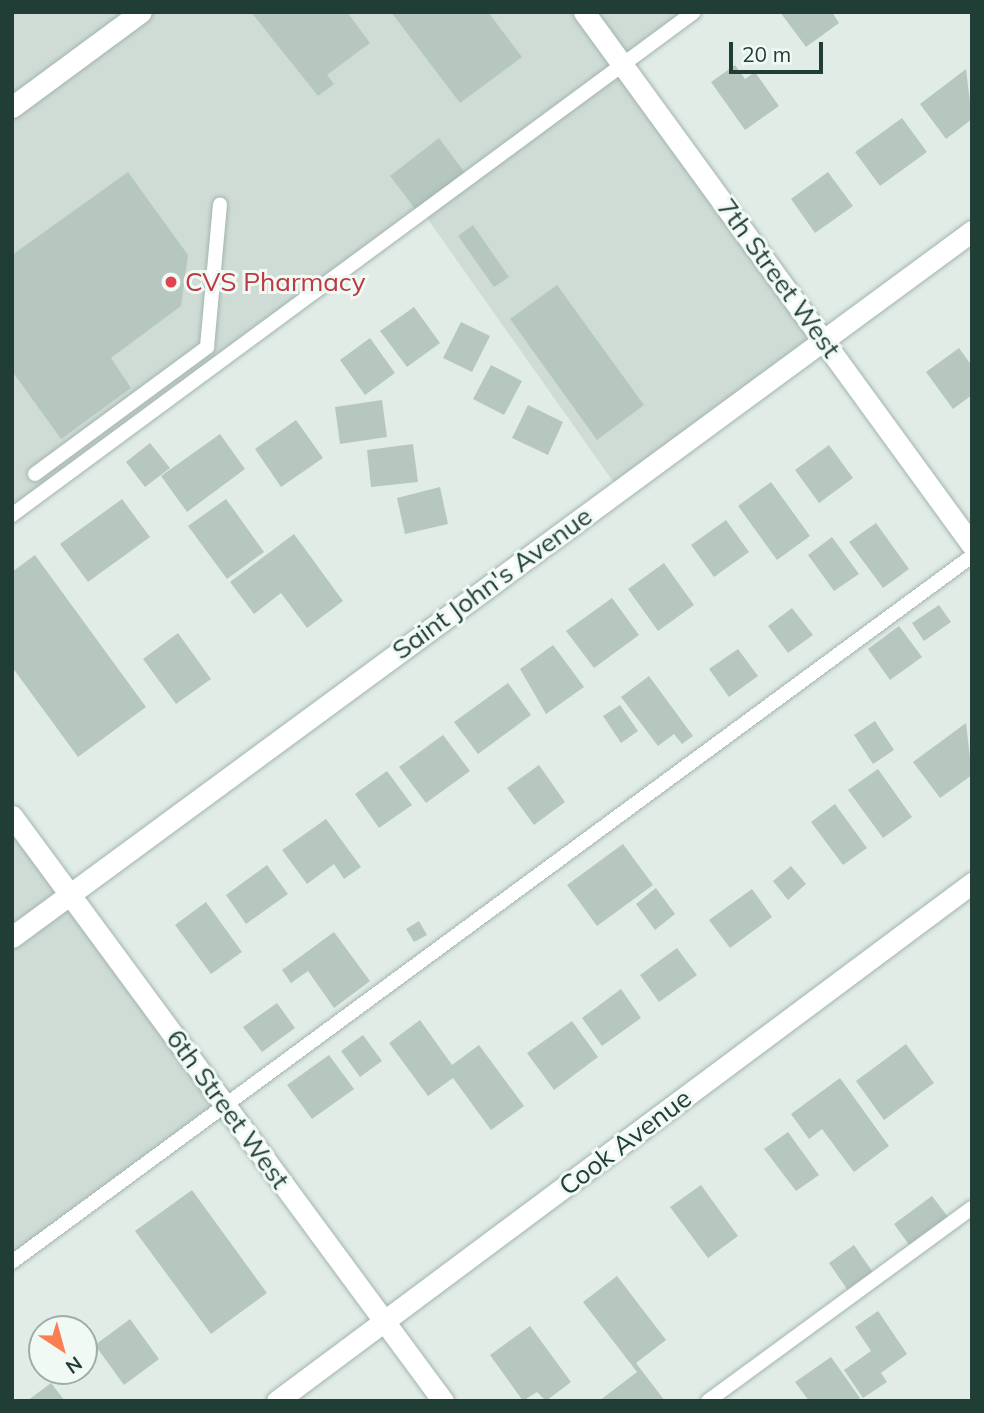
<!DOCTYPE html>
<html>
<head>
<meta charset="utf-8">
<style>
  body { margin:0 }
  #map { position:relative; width:984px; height:1413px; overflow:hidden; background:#e1ece7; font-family:Mulish,sans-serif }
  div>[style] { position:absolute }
  .built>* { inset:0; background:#cfdcd6 }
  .building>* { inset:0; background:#b6c7c0 }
  .roads { filter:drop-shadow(0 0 2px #a3b4ae) drop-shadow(0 0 2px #a3b4ae) }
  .service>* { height:14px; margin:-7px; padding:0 7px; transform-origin:7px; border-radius:7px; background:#fff }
  .minor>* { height:21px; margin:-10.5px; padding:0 10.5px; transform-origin:10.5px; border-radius:10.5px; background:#fff }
  .tertiary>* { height:21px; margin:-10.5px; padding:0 10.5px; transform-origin:10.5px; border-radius:10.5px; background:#fff }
  .secondary>* { height:21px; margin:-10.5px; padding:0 10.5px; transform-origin:10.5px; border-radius:10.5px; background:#fff }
  .dots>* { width:19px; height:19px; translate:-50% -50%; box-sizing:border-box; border:4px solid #f1f9f5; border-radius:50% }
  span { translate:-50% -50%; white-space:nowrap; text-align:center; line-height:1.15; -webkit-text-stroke:6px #f1f9f5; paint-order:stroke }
  .street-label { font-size:26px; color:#203e36 }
  .health-label { font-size:26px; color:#be3a42 }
  .left { translate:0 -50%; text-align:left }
  .frame { position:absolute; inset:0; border:14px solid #203e36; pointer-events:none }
  .north { position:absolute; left:28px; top:1315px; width:70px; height:70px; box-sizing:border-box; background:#f1f9f5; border:2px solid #9daea9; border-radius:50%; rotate:144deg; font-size:19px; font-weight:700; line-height:28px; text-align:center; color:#203e36 }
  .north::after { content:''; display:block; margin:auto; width:24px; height:32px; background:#fa7e51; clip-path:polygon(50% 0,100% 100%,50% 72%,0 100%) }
  .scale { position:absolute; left:729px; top:42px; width:94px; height:32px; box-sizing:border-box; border:4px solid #203e36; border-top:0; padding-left:9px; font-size:21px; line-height:24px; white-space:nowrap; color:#203e36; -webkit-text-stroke:5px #f1f9f5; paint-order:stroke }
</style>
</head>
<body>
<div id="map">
  <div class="built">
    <i style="clip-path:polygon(12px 12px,694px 12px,623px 63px,824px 339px,619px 490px,422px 211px,12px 514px)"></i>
    <i style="clip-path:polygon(12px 820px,225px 1105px,12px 1262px)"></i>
  </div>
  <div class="building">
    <i style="clip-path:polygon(251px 12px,347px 12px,370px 43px,327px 75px,334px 84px,318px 96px)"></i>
    <i style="clip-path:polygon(391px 12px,488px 12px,522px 57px,460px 103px)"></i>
    <i style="clip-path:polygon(780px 12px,832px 12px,839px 23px,806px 47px)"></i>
    <i style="clip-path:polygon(735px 65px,745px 79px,755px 72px,779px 106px,745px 130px,711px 82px)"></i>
    <i style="clip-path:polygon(966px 69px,972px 119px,946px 139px,920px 104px)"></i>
    <i style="clip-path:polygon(902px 118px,927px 152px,880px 186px,855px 152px)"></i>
    <i style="clip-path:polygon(439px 138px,465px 173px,416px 210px,390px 176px)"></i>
    <i style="clip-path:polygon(128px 172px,188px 255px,181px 306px,111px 358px,131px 388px,61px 439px,12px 371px,12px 255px)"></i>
    <i style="clip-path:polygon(828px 172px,853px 206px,815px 233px,791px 199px)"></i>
    <i style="clip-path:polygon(473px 225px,509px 277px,494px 287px,458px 236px)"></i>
    <i style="clip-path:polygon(557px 285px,644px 405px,597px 440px,510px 319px)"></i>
    <i style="clip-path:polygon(414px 307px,440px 343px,407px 367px,380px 331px)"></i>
    <i style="clip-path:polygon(461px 322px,490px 336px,472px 372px,443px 358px)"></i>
    <i style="clip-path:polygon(370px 338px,395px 373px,365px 395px,340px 360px)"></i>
    <i style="clip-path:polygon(959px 348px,972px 366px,972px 395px,953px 409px,926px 372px)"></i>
    <i style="clip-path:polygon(491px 365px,522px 381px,504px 415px,473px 399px)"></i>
    <i style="clip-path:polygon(382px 400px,387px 437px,340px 444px,335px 407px)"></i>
    <i style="clip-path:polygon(528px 405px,563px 422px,548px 455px,512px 438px)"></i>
    <i style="clip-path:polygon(296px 420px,323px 458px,281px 487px,255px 449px)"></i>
    <i style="clip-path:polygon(220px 434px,245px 469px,187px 512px,161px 476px)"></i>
    <i style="clip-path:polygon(150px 443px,170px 468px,145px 487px,126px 462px)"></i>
    <i style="clip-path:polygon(413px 444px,418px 482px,371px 487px,367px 450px)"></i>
    <i style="clip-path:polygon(829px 445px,853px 478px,819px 503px,795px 470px)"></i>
    <i style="clip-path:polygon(771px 482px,810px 536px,777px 560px,738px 506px)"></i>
    <i style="clip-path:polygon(440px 487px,448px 524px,405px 534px,397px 498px)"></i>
    <i style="clip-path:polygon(122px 499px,150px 537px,88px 582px,60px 544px)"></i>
    <i style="clip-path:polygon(226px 499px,264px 552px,227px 579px,188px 526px)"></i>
    <i style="clip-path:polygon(726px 520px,749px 552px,714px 577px,691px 545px)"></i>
    <i style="clip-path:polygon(876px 523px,909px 569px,883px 588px,849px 542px)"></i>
    <i style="clip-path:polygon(294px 534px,343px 601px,307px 628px,281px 593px,254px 614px,230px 582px)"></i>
    <i style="clip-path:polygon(832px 537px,859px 574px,834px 591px,808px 555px)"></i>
    <i style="clip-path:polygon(35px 555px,146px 707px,78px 757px,12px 667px,12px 572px)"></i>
    <i style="clip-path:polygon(664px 563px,694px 605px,658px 631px,628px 589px)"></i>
    <i style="clip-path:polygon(612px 598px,639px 635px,594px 668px,566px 631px)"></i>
    <i style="clip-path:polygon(939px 605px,951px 622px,924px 641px,912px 623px)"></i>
    <i style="clip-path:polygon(792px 608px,813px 635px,788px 653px,768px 626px)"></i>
    <i style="clip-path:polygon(899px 626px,922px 657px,890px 680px,868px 649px)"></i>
    <i style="clip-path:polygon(178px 633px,211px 679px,176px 704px,143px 659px)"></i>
    <i style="clip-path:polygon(553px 645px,584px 687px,546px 714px,520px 669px)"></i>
    <i style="clip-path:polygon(738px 649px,758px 676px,729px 697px,709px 669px)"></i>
    <i style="clip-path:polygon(649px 676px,693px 736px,682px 744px,674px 734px,658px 746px,621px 697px)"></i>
    <i style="clip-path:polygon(508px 683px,531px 715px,478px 754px,454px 722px)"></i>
    <i style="clip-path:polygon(620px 705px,638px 731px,621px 743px,603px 716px)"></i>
    <i style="clip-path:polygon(875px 721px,894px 750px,873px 764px,854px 735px)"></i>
    <i style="clip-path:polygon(966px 723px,972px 775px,940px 798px,913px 762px)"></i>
    <i style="clip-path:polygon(443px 735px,470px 771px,426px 803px,399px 767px)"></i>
    <i style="clip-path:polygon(539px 765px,565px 802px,534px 825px,507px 788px)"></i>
    <i style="clip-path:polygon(878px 769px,912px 817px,883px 838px,848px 790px)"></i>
    <i style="clip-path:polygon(387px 771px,412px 805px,379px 828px,355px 794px)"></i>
    <i style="clip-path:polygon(835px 804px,867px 848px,843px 865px,811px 822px)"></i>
    <i style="clip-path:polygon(326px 819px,361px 867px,344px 879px,334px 864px,307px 884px,282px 850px)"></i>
    <i style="clip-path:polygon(623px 844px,653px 885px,597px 926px,567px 885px)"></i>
    <i style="clip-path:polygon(267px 865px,288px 894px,246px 924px,226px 895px)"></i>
    <i style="clip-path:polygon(791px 866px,806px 884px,788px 900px,773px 881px)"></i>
    <i style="clip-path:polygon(656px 888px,675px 914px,655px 930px,636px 904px)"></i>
    <i style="clip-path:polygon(752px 889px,772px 917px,730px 948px,709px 920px)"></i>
    <i style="clip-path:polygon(206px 902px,242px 952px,211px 974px,175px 925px)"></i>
    <i style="clip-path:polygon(419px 921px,427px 935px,414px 942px,406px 929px)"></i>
    <i style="clip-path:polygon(334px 932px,370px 981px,334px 1008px,308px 971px,291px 983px,282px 970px)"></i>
    <i style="clip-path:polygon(677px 948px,697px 975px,659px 1002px,640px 975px)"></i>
    <i style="clip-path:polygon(621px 989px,641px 1018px,602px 1046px,582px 1018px)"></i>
    <i style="clip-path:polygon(277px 1003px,295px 1028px,262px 1052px,243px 1027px)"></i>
    <i style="clip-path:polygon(420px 1020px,452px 1065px,479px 1045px,524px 1106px,491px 1130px,453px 1078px,428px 1096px,389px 1043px)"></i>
    <i style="clip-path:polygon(572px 1021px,598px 1057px,554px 1090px,527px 1053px)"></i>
    <i style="clip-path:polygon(363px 1035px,382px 1061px,360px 1077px,341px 1051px)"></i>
    <i style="clip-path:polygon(906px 1044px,934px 1083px,884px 1120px,856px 1081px)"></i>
    <i style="clip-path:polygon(329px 1055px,354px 1089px,312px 1119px,287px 1085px)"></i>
    <i style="clip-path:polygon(840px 1078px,889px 1146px,854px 1172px,822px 1129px,809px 1139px,791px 1114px)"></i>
    <i style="clip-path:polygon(788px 1132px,819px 1175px,796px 1191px,764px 1149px)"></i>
    <i style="clip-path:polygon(701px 1185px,738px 1236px,708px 1258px,670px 1207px)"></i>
    <i style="clip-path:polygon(192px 1190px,267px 1293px,211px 1334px,135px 1231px)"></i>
    <i style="clip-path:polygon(932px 1196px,948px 1217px,910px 1246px,894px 1224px)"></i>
    <i style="clip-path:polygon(854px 1245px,874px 1274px,849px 1292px,829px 1263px)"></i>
    <i style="clip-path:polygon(617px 1276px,666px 1340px,636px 1363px,665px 1401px,599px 1401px,637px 1372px,583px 1302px)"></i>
    <i style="clip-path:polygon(878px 1311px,907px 1354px,881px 1373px,887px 1382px,863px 1398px,844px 1370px,871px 1351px,855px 1327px)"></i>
    <i style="clip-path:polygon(130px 1319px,159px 1359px,124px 1385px,95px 1345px)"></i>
    <i style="clip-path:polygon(530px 1326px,571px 1382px,546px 1401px,537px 1392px,523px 1401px,490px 1355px)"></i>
    <i style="clip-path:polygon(831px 1357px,860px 1398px,856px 1401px,809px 1401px,795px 1382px)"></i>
    <i style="clip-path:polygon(51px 1383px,65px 1401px,27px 1401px)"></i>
  </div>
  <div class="roads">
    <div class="service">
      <i style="left:35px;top:474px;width:214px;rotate:-36.4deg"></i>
      <i style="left:207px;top:347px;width:143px;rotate:-84.8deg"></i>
      <i style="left:12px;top:515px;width:847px;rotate:-36.41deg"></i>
      <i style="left:12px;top:1262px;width:1192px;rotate:-36.33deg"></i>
      <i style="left:708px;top:1401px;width:327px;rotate:-36.2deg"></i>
    </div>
    <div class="minor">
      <i style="left:584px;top:12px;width:659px;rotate:53.95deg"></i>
      <i style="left:12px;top:937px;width:1192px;rotate:-36.33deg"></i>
      <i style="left:277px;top:1401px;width:867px;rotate:-36.7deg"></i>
    </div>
    <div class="tertiary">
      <i style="left:12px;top:816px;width:727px;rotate:53.62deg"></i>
    </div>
    <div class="secondary">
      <i style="left:12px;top:107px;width:160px;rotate:-36.4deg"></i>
    </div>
  </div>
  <div class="dots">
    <i style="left:171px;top:282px;background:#e0444e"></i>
  </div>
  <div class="street-label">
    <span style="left:779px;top:278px;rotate:54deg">7th Street West</span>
    <span style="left:492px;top:583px;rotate:-36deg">Saint John's Avenue</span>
    <span style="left:228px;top:1109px;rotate:54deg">6th Street West</span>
    <span style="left:625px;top:1142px;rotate:-37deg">Cook Avenue</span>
  </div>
  <div class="health-label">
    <span class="left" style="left:185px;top:282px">CVS Pharmacy</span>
  </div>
  <div class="frame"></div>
  <div class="north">N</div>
  <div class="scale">20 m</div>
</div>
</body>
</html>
